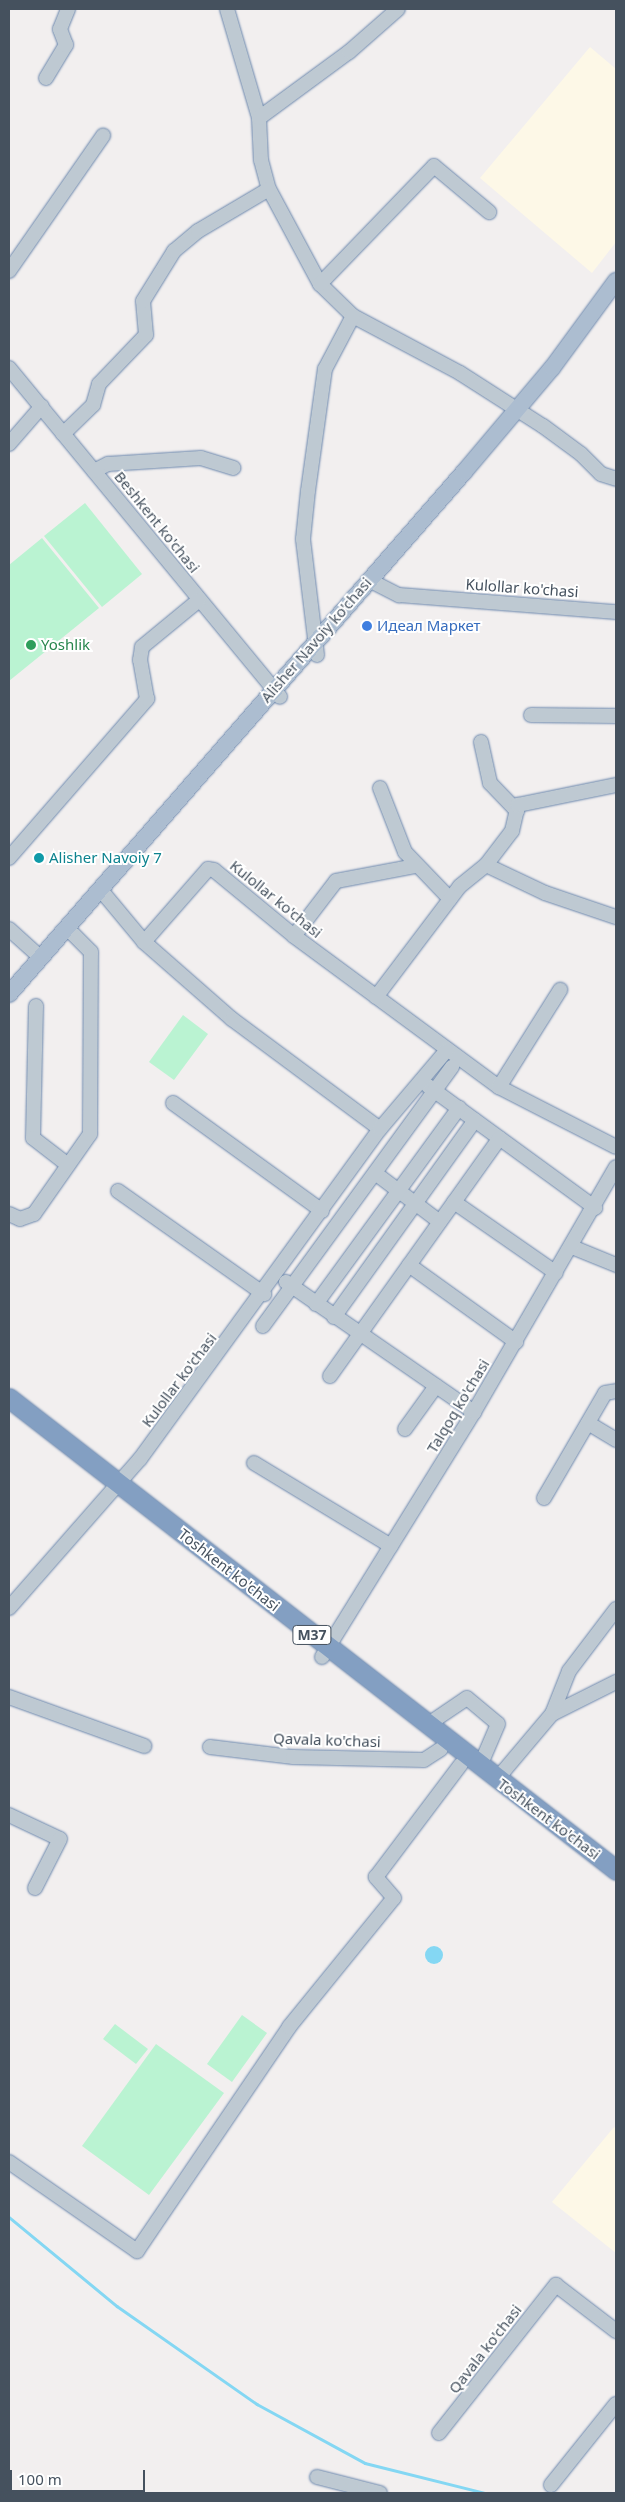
<!DOCTYPE html>
<html>
<head>
<meta charset="utf-8">
<style>
  body { margin:0 }
  #map { position:relative; width:625px; height:2502px; overflow:hidden; background:#f2efef; font-family:"Noto Sans",sans-serif }
  div>[style] { position:absolute }
  .commercial>* { inset:0; background:#fdf8e7 }
  .green>* { inset:0; background:#baf3d2 }
  .water>* { inset:0; background:#84d7f3 }
  .round { border-radius:50% }
  .stream>* { height:2.5px; margin:-1.25px; padding:0 1.25px; transform-origin:1.25px; border-radius:1.25px; background:#84d7f3 }
  .roads { filter:drop-shadow(0 0 1px #6e89ae) drop-shadow(0 0 1px #6e89ae) }
  .minor>* { height:14px; margin:-7px; padding:0 7px; transform-origin:7px; border-radius:7px; background:#bec9d2 }
  .major>* { height:16px; margin:-8px; padding:0 8px; transform-origin:8px; border-radius:8px; background:#acbdd0 }
  .highway>* { height:19px; margin:-9.5px; padding:0 9.5px; transform-origin:9.5px; border-radius:9.5px; background:#839fc2 }
  .dots>* { width:14px; height:14px; translate:-50% -50%; box-sizing:border-box; border:2px solid #fff; border-radius:50% }
  span { translate:-50% -50%; white-space:nowrap; text-align:center; line-height:1.15; -webkit-text-stroke:4px #fff; paint-order:stroke }
  .shield-label span { padding:1px 4px; background:#fff; border:1px solid; border-radius:4px; -webkit-text-stroke-width:0 }
  .shield-label { font-size:14px; color:#45515e; font-weight:700 }
  .street-label { font-size:15px; color:#45515e }
  .shop-label { font-size:15px; color:#366cbe }
  .left { translate:0 -50%; text-align:left }
  .leisure-label { font-size:15px; color:#27864d }
  .culture-label { font-size:15px; color:#0d838f }
  .frame { position:absolute; inset:0; border:10px solid #45515e; pointer-events:none }
  .scale { position:absolute; left:10px; top:2470px; width:135px; height:22px; box-sizing:border-box; border:2px solid #45515e; border-top:0; padding-left:6px; font-size:15px; line-height:18px; white-space:nowrap; color:#45515e; -webkit-text-stroke:4px #fff; paint-order:stroke }
</style>
</head>
<body>
<div id="map">
  <div class="commercial">
    <i style="clip-path:polygon(590px 47px,616px 69px,616px 242px,592px 273px,480px 178px)"></i>
    <i style="clip-path:polygon(614px 2127px,616px 2129px,616px 2253px,552px 2202px)"></i>
  </div>
  <div class="green">
    <i style="clip-path:polygon(85px 503px,142px 574px,102px 607px,44px 536px)"></i>
    <i style="clip-path:polygon(42px 538px,99px 608px,9px 681px,9px 565px)"></i>
    <i style="clip-path:polygon(183px 1015px,208px 1034px,174px 1080px,149px 1062px)"></i>
    <i style="clip-path:polygon(242px 2015px,267px 2033px,232px 2082px,207px 2064px)"></i>
    <i style="clip-path:polygon(115px 2024px,148px 2049px,136px 2064px,103px 2039px)"></i>
    <i style="clip-path:polygon(156px 2044px,224px 2093px,149px 2195px,82px 2146px)"></i>
  </div>
  <div class="water">
    <i class="round" style="left:425px;top:1946px;width:18px;height:18px"></i>
  </div>
  <div class="stream">
    <i style="left:9px;top:2217px;width:140px;rotate:39.5deg"></i>
    <i style="left:117px;top:2306px;width:171px;rotate:35deg"></i>
    <i style="left:257px;top:2404px;width:123px;rotate:28.6deg"></i>
    <i style="left:365px;top:2463px;width:124px;rotate:14deg"></i>
  </div>
  <div class="roads">
    <div class="minor">
      <i style="left:227px;top:9px;width:114px;rotate:73.6deg"></i>
      <i style="left:259px;top:118px;width:42px;rotate:87.3deg"></i>
      <i style="left:261px;top:160px;width:30px;rotate:75deg"></i>
      <i style="left:269px;top:189px;width:108px;rotate:61.8deg"></i>
      <i style="left:320px;top:284px;width:46px;rotate:44.1deg"></i>
      <i style="left:353px;top:316px;width:121px;rotate:28deg"></i>
      <i style="left:460px;top:373px;width:98px;rotate:32.6deg"></i>
      <i style="left:543px;top:426px;width:47px;rotate:36.4deg"></i>
      <i style="left:581px;top:454px;width:28px;rotate:45deg"></i>
      <i style="left:601px;top:474px;width:16px;rotate:18deg"></i>
      <i style="left:46px;top:78px;width:39px;rotate:-59deg"></i>
      <i style="left:66px;top:45px;width:17px;rotate:-111deg"></i>
      <i style="left:60px;top:29px;width:22px;rotate:-68deg"></i>
      <i style="left:259px;top:118px;width:112px;rotate:-36.3deg"></i>
      <i style="left:349px;top:52px;width:65px;rotate:-41.3deg"></i>
      <i style="left:9px;top:271px;width:165px;rotate:-55.2deg"></i>
      <i style="left:320px;top:284px;width:164px;rotate:-46deg"></i>
      <i style="left:434px;top:166px;width:72px;rotate:39.9deg"></i>
      <i style="left:9px;top:368px;width:426px;rotate:50.5deg"></i>
      <i style="left:63px;top:434px;width:42px;rotate:-44deg"></i>
      <i style="left:93px;top:405px;width:22px;rotate:-74deg"></i>
      <i style="left:99px;top:384px;width:68px;rotate:-46.2deg"></i>
      <i style="left:146px;top:335px;width:34px;rotate:-95deg"></i>
      <i style="left:143px;top:301px;width:59px;rotate:-58.2deg"></i>
      <i style="left:174px;top:251px;width:31px;rotate:-40deg"></i>
      <i style="left:198px;top:231px;width:82px;rotate:-30.6deg"></i>
      <i style="left:9px;top:444px;width:50px;rotate:-49deg"></i>
      <i style="left:94px;top:471px;width:16px;rotate:-27deg"></i>
      <i style="left:108px;top:464px;width:93px;rotate:-3.7deg"></i>
      <i style="left:201px;top:458px;width:34px;rotate:17deg"></i>
      <i style="left:369px;top:580px;width:34px;rotate:27deg"></i>
      <i style="left:399px;top:595px;width:218px;rotate:4.5deg"></i>
      <i style="left:317px;top:655px;width:117px;rotate:-96.9deg"></i>
      <i style="left:303px;top:539px;width:48px;rotate:-84.1deg"></i>
      <i style="left:308px;top:491px;width:123px;rotate:-82.1deg"></i>
      <i style="left:325px;top:369px;width:60px;rotate:-62.2deg"></i>
      <i style="left:531px;top:715px;width:85px;rotate:0.7deg"></i>
      <i style="left:481px;top:742px;width:42px;rotate:77.6deg"></i>
      <i style="left:490px;top:783px;width:39px;rotate:46deg"></i>
      <i style="left:380px;top:788px;width:69px;rotate:68.7deg"></i>
      <i style="left:405px;top:852px;width:65px;rotate:46.2deg"></i>
      <i style="left:9px;top:858px;width:211px;rotate:-49deg"></i>
      <i style="left:147px;top:699px;width:40px;rotate:-100deg"></i>
      <i style="left:140px;top:660px;width:13px;rotate:-81deg"></i>
      <i style="left:142px;top:647px;width:74px;rotate:-39.5deg"></i>
      <i style="left:486px;top:865px;width:65px;rotate:25.4deg"></i>
      <i style="left:545px;top:893px;width:75px;rotate:18.7deg"></i>
      <i style="left:100px;top:889px;width:69px;rotate:50.3deg"></i>
      <i style="left:144px;top:942px;width:117px;rotate:41.2deg"></i>
      <i style="left:232px;top:1019px;width:184px;rotate:36.6deg"></i>
      <i style="left:9px;top:929px;width:42px;rotate:42.1deg"></i>
      <i style="left:294px;top:936px;width:69px;rotate:-52.6deg"></i>
      <i style="left:336px;top:881px;width:80px;rotate:-10.8deg"></i>
      <i style="left:144px;top:942px;width:97px;rotate:-48.8deg"></i>
      <i style="left:208px;top:869px;width:6px;rotate:9deg"></i>
      <i style="left:214px;top:870px;width:104px;rotate:39.5deg"></i>
      <i style="left:294px;top:936px;width:255px;rotate:36.4deg"></i>
      <i style="left:499px;top:1087px;width:131px;rotate:27.1deg"></i>
      <i style="left:376px;top:997px;width:139px;rotate:-52.9deg"></i>
      <i style="left:460px;top:886px;width:33px;rotate:-39deg"></i>
      <i style="left:486px;top:865px;width:43px;rotate:-52.6deg"></i>
      <i style="left:512px;top:831px;width:27px;rotate:-77deg"></i>
      <i style="left:518px;top:805px;width:100px;rotate:-11.5deg"></i>
      <i style="left:36px;top:1006px;width:132px;rotate:91.3deg"></i>
      <i style="left:33px;top:1138px;width:44px;rotate:37.6deg"></i>
      <i style="left:428px;top:1086px;width:207px;rotate:36.1deg"></i>
      <i style="left:499px;top:1087px;width:115px;rotate:-57.8deg"></i>
      <i style="left:173px;top:1103px;width:184px;rotate:35.9deg"></i>
      <i style="left:375px;top:1173px;width:81px;rotate:37deg"></i>
      <i style="left:118px;top:1191px;width:179px;rotate:35.2deg"></i>
      <i style="left:454px;top:1202px;width:124px;rotate:34.8deg"></i>
      <i style="left:9px;top:1214px;width:12px;rotate:24deg"></i>
      <i style="left:20px;top:1219px;width:15px;rotate:-20deg"></i>
      <i style="left:34px;top:1214px;width:98px;rotate:-55deg"></i>
      <i style="left:90px;top:1134px;width:182px;rotate:-89.7deg"></i>
      <i style="left:91px;top:952px;width:25px;rotate:-135deg"></i>
      <i style="left:572px;top:1247px;width:48px;rotate:22.2deg"></i>
      <i style="left:409px;top:1265px;width:132px;rotate:35.7deg"></i>
      <i style="left:286px;top:1282px;width:229px;rotate:34.7deg"></i>
      <i style="left:316px;top:1304px;width:243px;rotate:-53.9deg"></i>
      <i style="left:334px;top:1317px;width:242px;rotate:-54.4deg"></i>
      <i style="left:263px;top:1326px;width:321px;rotate:-53.9deg"></i>
      <i style="left:330px;top:1376px;width:292px;rotate:-54.5deg"></i>
      <i style="left:588px;top:1423px;width:33px;rotate:31deg"></i>
      <i style="left:405px;top:1429px;width:53px;rotate:-54.2deg"></i>
      <i style="left:254px;top:1463px;width:160px;rotate:31.2deg"></i>
      <i style="left:544px;top:1498px;width:121px;rotate:-59.8deg"></i>
      <i style="left:605px;top:1393px;width:11px;rotate:-10deg"></i>
      <i style="left:9px;top:1608px;width:198px;rotate:-48.7deg"></i>
      <i style="left:140px;top:1459px;width:408px;rotate:-54deg"></i>
      <i style="left:380px;top:1129px;width:104px;rotate:-49.7deg"></i>
      <i style="left:322px;top:1657px;width:288px;rotate:-58.2deg"></i>
      <i style="left:474px;top:1412px;width:283px;rotate:-59.9deg"></i>
      <i style="left:9px;top:1697px;width:144px;rotate:19.9deg"></i>
      <i style="left:552px;top:1714px;width:72px;rotate:-26.6deg"></i>
      <i style="left:427px;top:1725px;width:48px;rotate:-34deg"></i>
      <i style="left:467px;top:1698px;width:40px;rotate:40deg"></i>
      <i style="left:498px;top:1724px;width:46px;rotate:113.2deg"></i>
      <i style="left:210px;top:1747px;width:84px;rotate:6.9deg"></i>
      <i style="left:293px;top:1757px;width:131px;rotate:1.3deg"></i>
      <i style="left:424px;top:1760px;width:20px;rotate:-33deg"></i>
      <i style="left:497px;top:1779px;width:85px;rotate:-49.8deg"></i>
      <i style="left:552px;top:1714px;width:46px;rotate:-68.4deg"></i>
      <i style="left:569px;top:1671px;width:78px;rotate:-52.8deg"></i>
      <i style="left:9px;top:1815px;width:56px;rotate:25.2deg"></i>
      <i style="left:60px;top:1839px;width:55px;rotate:117deg"></i>
      <i style="left:9px;top:2162px;width:156px;rotate:34.8deg"></i>
      <i style="left:137px;top:2251px;width:271px;rotate:-55.8deg"></i>
      <i style="left:289px;top:2027px;width:166px;rotate:-50.9deg"></i>
      <i style="left:394px;top:1898px;width:28px;rotate:-131deg"></i>
      <i style="left:376px;top:1877px;width:141px;rotate:-53deg"></i>
      <i style="left:439px;top:2433px;width:189px;rotate:-51.7deg"></i>
      <i style="left:556px;top:2285px;width:76px;rotate:37.5deg"></i>
      <i style="left:317px;top:2477px;width:65px;rotate:14.3deg"></i>
      <i style="left:551px;top:2485px;width:104px;rotate:-51.3deg"></i>
    </div>
    <div class="major">
      <i style="left:9px;top:994px;width:692px;rotate:-48.92deg"></i>
      <i style="left:464px;top:472px;width:136px;rotate:-49.8deg"></i>
      <i style="left:552px;top:368px;width:108px;rotate:-53.7deg"></i>
    </div>
    <div class="highway">
      <i style="left:9px;top:1398px;width:769px;rotate:37.87deg"></i>
    </div>
  </div>
  <div class="dots">
    <i style="left:367px;top:626px;background:#3f7fe0"></i>
    <i style="left:31px;top:645px;background:#2e9e5b"></i>
    <i style="left:39px;top:858px;background:#0f9aa8"></i>
  </div>
  <div class="shield-label">
    <span style="left:312px;top:1635px">M37</span>
  </div>
  <div class="street-label">
    <span style="left:157px;top:522px;rotate:51deg">Beshkent ko'chasi</span>
    <span style="left:522px;top:588px;rotate:4deg">Kulollar ko'chasi</span>
    <span style="left:316px;top:640px;rotate:-49deg">Alisher Navoiy ko'chasi</span>
    <span style="left:276px;top:899px;rotate:39deg">Kulollar ko'chasi</span>
    <span style="left:179px;top:1380px;rotate:-53deg">Kulollar ko'chasi</span>
    <span style="left:458px;top:1406px;rotate:-59deg">Talqoq ko'chasi</span>
    <span style="left:229px;top:1570px;rotate:38deg">Toshkent ko'chasi</span>
    <span style="left:327px;top:1740px;rotate:2deg">Qavala ko'chasi</span>
    <span style="left:549px;top:1819px;rotate:37deg">Toshkent ko'chasi</span>
    <span style="left:485px;top:2349px;rotate:-52deg">Qavala ko'chasi</span>
  </div>
  <div class="shop-label">
    <span class="left" style="left:377px;top:626px">Идеал Маркет</span>
  </div>
  <div class="leisure-label">
    <span class="left" style="left:41px;top:645px">Yoshlik</span>
  </div>
  <div class="culture-label">
    <span class="left" style="left:49px;top:858px">Alisher Navoiy 7</span>
  </div>
  <div class="frame"></div>
  <div class="scale">100 m</div>
</div>
</body>
</html>
